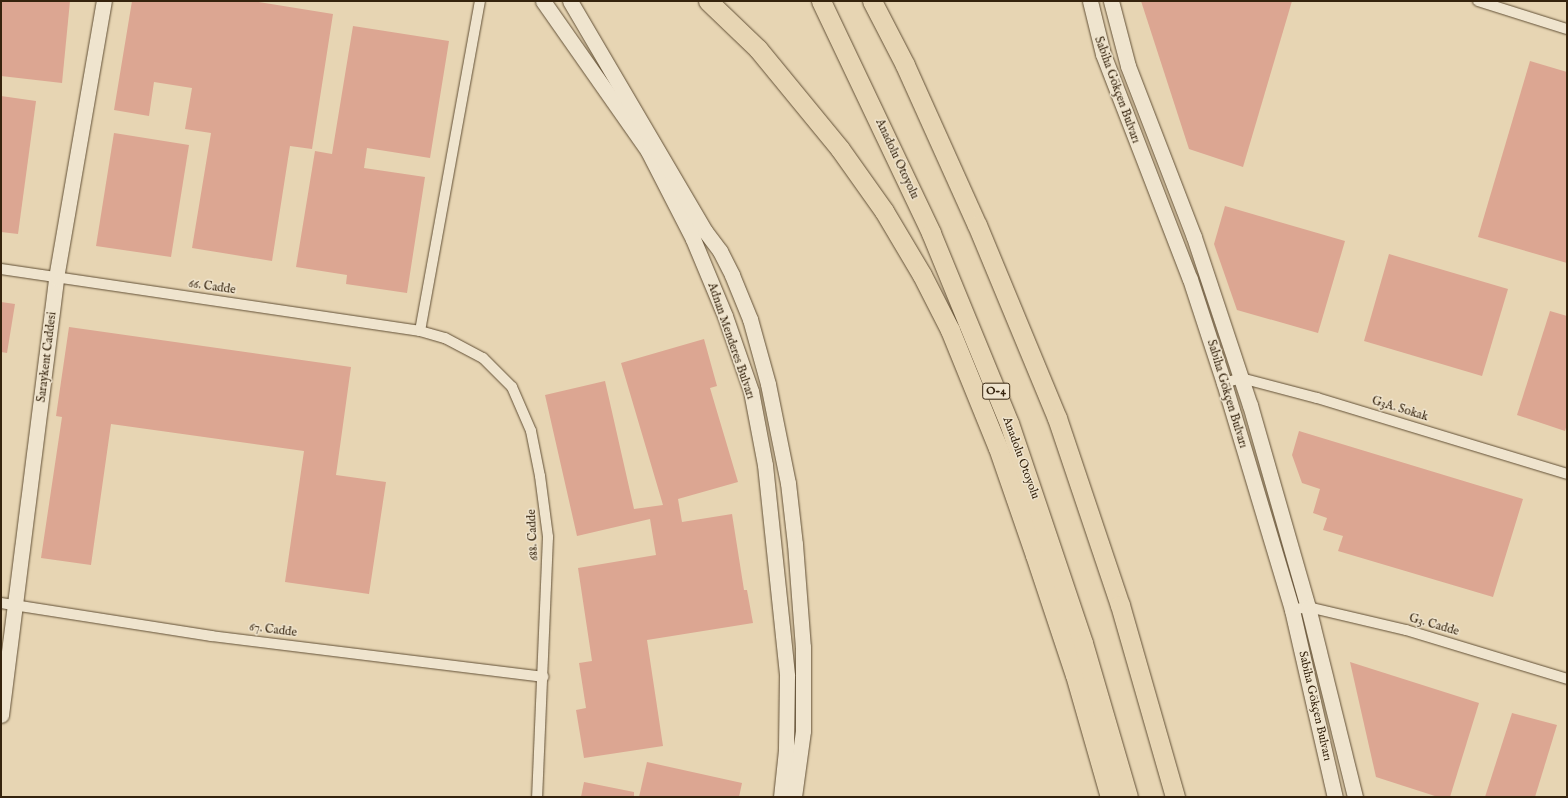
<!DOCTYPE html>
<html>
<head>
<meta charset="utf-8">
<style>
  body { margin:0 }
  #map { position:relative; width:1568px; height:798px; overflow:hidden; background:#e7d5b3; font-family:"IM FELL English",serif }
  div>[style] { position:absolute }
  .building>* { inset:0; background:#dca692 }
  .roads { filter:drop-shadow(0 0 1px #625036) drop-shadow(0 0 1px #625036) }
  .street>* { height:10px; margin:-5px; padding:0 5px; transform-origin:5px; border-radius:5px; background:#efe4ce }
  .secondary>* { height:15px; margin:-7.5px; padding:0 7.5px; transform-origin:7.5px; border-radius:7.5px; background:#efe4ce }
  .highway>* { height:19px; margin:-9.5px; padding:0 9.5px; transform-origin:9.5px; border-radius:9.5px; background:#e7d5b3 }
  span { translate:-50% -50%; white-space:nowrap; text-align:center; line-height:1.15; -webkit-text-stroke:3px #efe4ce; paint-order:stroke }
  .shield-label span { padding:1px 3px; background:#efe4ce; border:1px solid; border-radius:3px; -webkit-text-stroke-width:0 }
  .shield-label { font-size:11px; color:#35230d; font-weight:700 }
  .street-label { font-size:12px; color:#35230d }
  .frame { position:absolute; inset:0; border:2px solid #35230d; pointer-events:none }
</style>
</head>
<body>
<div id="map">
  <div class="building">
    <i style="clip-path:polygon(1px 1px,70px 1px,62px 83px,1px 76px)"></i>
    <i style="clip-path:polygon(132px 1px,252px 1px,333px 14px,312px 149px,290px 146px,272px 261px,192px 248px,211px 133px,185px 129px,192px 88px,154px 82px,149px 116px,114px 110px)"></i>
    <i style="clip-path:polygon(1141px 1px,1292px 1px,1243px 167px,1189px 149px)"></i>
    <i style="clip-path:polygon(353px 26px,449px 41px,430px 158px,367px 148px,364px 168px,425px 177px,407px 293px,346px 284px,347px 275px,296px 267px,315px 151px,332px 154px)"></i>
    <i style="clip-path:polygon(1530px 61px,1567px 72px,1567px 263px,1478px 237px)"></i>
    <i style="clip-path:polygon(1px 96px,36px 101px,18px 234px,1px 232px)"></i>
    <i style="clip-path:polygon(114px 133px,189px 145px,171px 257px,96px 246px)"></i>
    <i style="clip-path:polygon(1225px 206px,1345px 241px,1318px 333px,1237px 310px,1214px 244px)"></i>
    <i style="clip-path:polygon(1389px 254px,1508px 289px,1482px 376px,1364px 341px)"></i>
    <i style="clip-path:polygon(1px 302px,15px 304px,7px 353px,1px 352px)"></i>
    <i style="clip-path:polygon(1550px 311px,1567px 316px,1567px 424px,1565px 431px,1517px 415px)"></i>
    <i style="clip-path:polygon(69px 327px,351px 367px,336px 475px,386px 482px,369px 594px,285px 582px,304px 451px,111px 424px,91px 565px,41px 558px,62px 417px,56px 416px)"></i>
    <i style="clip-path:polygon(704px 339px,717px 386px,710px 388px,738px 482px,678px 499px,682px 522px,732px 514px,744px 590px,747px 590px,753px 623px,647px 640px,663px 746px,584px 758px,576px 710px,586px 708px,579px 663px,592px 661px,578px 568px,656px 555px,650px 519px,577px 536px,545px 395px,605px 381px,634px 509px,663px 505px,621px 363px)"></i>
    <i style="clip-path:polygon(1299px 431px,1523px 499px,1493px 597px,1338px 551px,1343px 536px,1323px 530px,1327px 518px,1313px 513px,1320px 489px,1302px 483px,1292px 455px)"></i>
    <i style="clip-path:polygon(1350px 662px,1479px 703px,1450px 797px,1438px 797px,1376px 777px)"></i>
    <i style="clip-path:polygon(1512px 713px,1557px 725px,1535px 797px,1485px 797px)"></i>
    <i style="clip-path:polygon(647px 762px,742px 783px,739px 797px,639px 797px)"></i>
    <i style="clip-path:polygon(584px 782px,634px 792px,634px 797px,581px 797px)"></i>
  </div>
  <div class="roads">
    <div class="street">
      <i style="left:1478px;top:1px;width:93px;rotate:17.5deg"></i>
      <i style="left:1px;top:269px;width:424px;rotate:8.4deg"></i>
      <i style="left:420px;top:331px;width:26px;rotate:16deg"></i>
      <i style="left:445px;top:338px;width:43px;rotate:27.8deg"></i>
      <i style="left:483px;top:358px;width:41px;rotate:45deg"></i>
      <i style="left:512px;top:387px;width:48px;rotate:66.6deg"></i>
      <i style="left:531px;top:431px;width:46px;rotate:78.7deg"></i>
      <i style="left:540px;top:476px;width:62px;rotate:82.5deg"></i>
      <i style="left:548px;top:537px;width:260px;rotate:92.4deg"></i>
      <i style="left:420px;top:331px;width:335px;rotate:-79.7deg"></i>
      <i style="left:1224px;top:383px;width:18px;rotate:-16deg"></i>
      <i style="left:1241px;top:378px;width:79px;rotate:14.7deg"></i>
      <i style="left:1317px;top:398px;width:261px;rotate:16.9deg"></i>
      <i style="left:1px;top:603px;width:213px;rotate:8.9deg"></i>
      <i style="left:211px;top:636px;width:335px;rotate:7deg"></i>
      <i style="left:1292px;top:610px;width:16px;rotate:-11deg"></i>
      <i style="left:1308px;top:607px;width:101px;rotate:13.2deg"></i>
      <i style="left:1406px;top:630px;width:168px;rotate:16.9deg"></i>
    </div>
    <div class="secondary">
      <i style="left:543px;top:1px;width:183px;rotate:55deg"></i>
      <i style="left:648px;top:151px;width:99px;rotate:62.9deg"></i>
      <i style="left:693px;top:239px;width:83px;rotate:67.4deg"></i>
      <i style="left:725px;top:316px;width:79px;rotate:70.9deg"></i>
      <i style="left:751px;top:391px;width:75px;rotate:79.3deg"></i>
      <i style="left:765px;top:465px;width:212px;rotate:84deg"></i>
      <i style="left:787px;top:676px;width:74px;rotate:90.8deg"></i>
      <i style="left:786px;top:750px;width:47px;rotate:96.1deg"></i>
      <i style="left:570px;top:1px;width:267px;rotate:59.6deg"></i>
      <i style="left:705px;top:231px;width:25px;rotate:53deg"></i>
      <i style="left:720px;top:251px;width:27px;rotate:63deg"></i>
      <i style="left:732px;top:275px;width:48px;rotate:67.8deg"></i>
      <i style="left:750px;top:319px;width:67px;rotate:74.5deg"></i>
      <i style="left:768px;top:384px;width:101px;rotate:78.6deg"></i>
      <i style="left:788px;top:483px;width:61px;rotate:83.5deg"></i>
      <i style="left:795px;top:544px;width:103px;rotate:85.6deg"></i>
      <i style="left:803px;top:647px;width:84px;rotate:90deg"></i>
      <i style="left:803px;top:731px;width:67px;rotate:97.8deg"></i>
      <i style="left:1090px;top:1px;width:55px;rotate:76.2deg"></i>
      <i style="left:1103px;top:54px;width:241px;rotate:68.9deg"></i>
      <i style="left:1190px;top:279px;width:109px;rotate:71.9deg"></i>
      <i style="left:1224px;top:383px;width:237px;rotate:73.3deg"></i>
      <i style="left:1292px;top:610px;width:192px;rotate:77.1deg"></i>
      <i style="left:1111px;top:1px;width:67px;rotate:75.3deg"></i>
      <i style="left:1128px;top:66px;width:183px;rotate:68.9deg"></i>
      <i style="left:1194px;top:237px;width:177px;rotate:71.6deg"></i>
      <i style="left:1250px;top:405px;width:210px;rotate:74deg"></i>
      <i style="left:1308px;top:607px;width:196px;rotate:76.1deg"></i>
      <i style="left:1px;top:715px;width:440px;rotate:-82.8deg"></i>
      <i style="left:56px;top:278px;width:281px;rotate:-80.2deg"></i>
    </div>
    <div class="highway">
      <i style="left:708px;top:1px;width:69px;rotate:43.8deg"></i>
      <i style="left:758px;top:49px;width:129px;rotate:50.6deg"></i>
      <i style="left:840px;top:149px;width:76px;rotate:54.6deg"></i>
      <i style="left:884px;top:211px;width:74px;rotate:59.3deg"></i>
      <i style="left:922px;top:275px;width:62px;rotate:63deg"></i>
      <i style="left:950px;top:330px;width:127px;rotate:67.9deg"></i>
      <i style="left:998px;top:448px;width:113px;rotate:70.9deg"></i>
      <i style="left:1035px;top:555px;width:126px;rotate:71.6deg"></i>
      <i style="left:1075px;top:675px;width:127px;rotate:74deg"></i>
      <i style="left:821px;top:1px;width:257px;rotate:64.6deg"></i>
      <i style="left:931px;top:233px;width:205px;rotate:67.7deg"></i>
      <i style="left:1009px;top:423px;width:232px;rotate:71.4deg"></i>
      <i style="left:1083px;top:643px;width:160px;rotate:73.7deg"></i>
      <i style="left:872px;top:1px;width:72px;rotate:62.7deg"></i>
      <i style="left:905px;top:65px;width:175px;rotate:65.8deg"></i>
      <i style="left:977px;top:225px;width:209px;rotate:67.5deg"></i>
      <i style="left:1057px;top:418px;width:197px;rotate:71.4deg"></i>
      <i style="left:1120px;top:605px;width:200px;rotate:74deg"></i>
    </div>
  </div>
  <div class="shield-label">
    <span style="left:996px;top:391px">O-4</span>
  </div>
  <div class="street-label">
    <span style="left:1117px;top:90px;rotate:70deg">Sabiha Gökçen Bulvarı</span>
    <span style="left:897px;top:159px;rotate:65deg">Anadolu Otoyolu</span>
    <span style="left:212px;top:287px;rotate:8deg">66. Cadde</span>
    <span style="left:731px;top:341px;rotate:71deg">Adnan Menderes Bulvarı</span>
    <span style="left:47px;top:357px;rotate:-83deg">Saraykent Caddesi</span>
    <span style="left:1227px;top:394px;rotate:73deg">Sabiha Gökçen Bulvarı</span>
    <span style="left:1400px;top:409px;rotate:17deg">G3A. Sokak</span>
    <span style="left:1021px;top:458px;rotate:70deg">Anadolu Otoyolu</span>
    <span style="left:533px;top:535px;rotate:-93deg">688. Cadde</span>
    <span style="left:1434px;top:625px;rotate:16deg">G3. Cadde</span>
    <span style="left:273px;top:630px;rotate:7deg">67. Cadde</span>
    <span style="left:1315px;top:706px;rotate:77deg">Sabiha Gökçen Bulvarı</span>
  </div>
  <div class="frame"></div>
</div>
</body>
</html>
